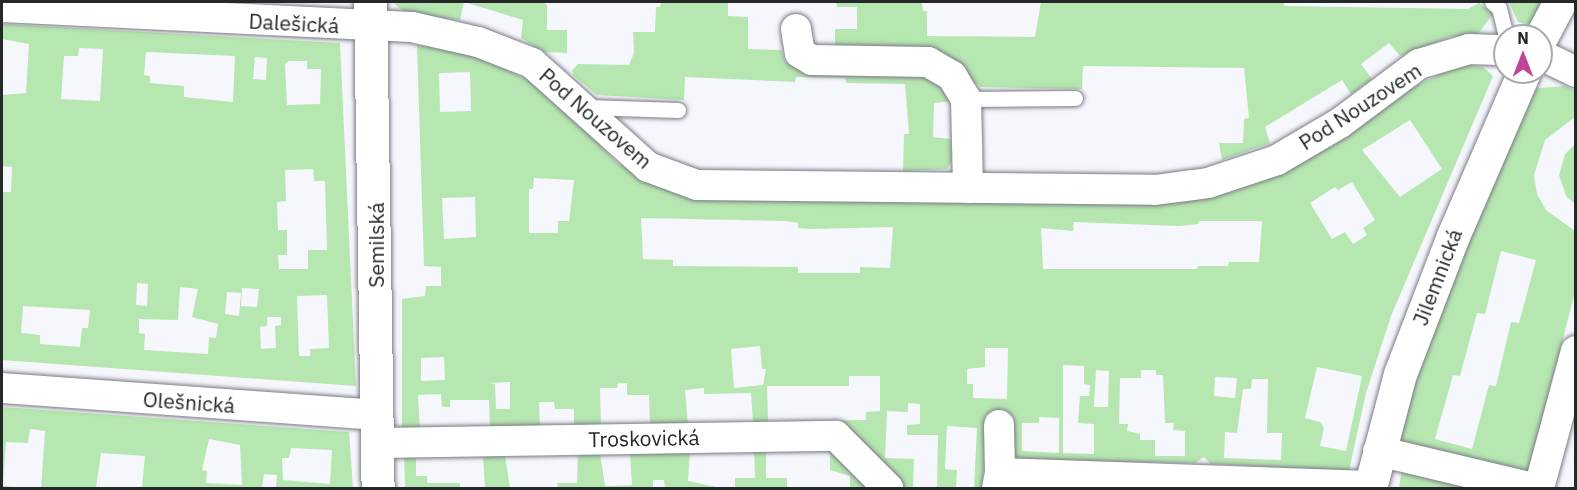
<!DOCTYPE html>
<html>
<head>
<meta charset="utf-8">
<style>
  body { margin:0 }
  #map { position:relative; width:1577px; height:490px; overflow:hidden; background:#f6f7fd; font-family:"IBM Plex Sans",sans-serif }
  div>[style] { position:absolute }
  .green>* { inset:0; background:#b6e7b0 }
  .roads { filter:drop-shadow(0 0 2px #7a7b84) drop-shadow(0 0 2px #7a7b84) }
  .service>* { height:15px; margin:-7.5px; padding:0 7.5px; transform-origin:7.5px; border-radius:7.5px; background:#fff }
  .minor>* { height:30px; margin:-15px; padding:0 15px; transform-origin:15px; border-radius:15px; background:#fff }
  .tertiary>* { height:33px; margin:-16.5px; padding:0 16.5px; transform-origin:16.5px; border-radius:16.5px; background:#fff }
  span { translate:-50% -50%; white-space:nowrap; text-align:center; line-height:1.15; -webkit-text-stroke:6px #fff; paint-order:stroke }
  .street-label { font-size:21px; color:#26272a }
  .frame { position:absolute; inset:0; border:3px solid #26272a; pointer-events:none }
  .north { position:absolute; left:1493px; top:24px; width:60px; height:60px; box-sizing:border-box; background:#fff; border:2px solid #a8a9aa; border-radius:50%; rotate:0deg; font-size:16px; font-weight:700; line-height:24px; text-align:center; color:#26272a }
  .north::after { content:''; display:block; margin:auto; width:21px; height:27px; background:#bf4598; clip-path:polygon(50% 0,100% 100%,50% 72%,0 100%) }
</style>
</head>
<body>
<div id="map">
  <div class="green">
    <i style="clip-path:polygon(392px 2px,542px 2px,547px 5px,547px 30px,567px 30px,567px 53px,543px 52px,521px 38px,523px 20px,464px 2px,460px 20px,406px 13px)"></i>
    <i style="clip-path:polygon(661px 2px,728px 2px,728px 16px,748px 17px,748px 49px,781px 50px,785px 62px,795px 66px,914px 69px,933px 79px,953px 101px,934px 103px,933px 137px,950px 139px,952px 160px,947px 169px,903px 171px,904px 134px,909px 134px,905px 84px,846px 83px,845px 78px,796px 77px,795px 82px,685px 77px,684px 100px,597px 95px,574px 76px,572px 70px,578px 64px,629px 65px,634px 53px,633px 32px,655px 32px,656px 7px,660px 7px)"></i>
    <i style="clip-path:polygon(836px 2px,922px 3px,923px 11px,927px 11px,927px 36px,1035px 37px,1041px 2px,1284px 2px,1284px 6px,1468px 9px,1479px 3px,1493px 14px,1478px 34px,1449px 37px,1400px 56px,1389px 43px,1361px 64px,1372px 79px,1351px 94px,1342px 80px,1265px 127px,1270px 143px,1222px 160px,1219px 143px,1243px 143px,1244px 119px,1249px 118px,1244px 68px,1083px 66px,1082px 89px,981px 87px,970px 80px,835px 50px,835px 29px,857px 29px,857px 7px,837px 7px)"></i>
    <i style="clip-path:polygon(1509px 2px,1544px 2px,1533px 22px,1527px 25px,1518px 22px)"></i>
    <i style="clip-path:polygon(evenodd,2px 24px,340px 43px,356px 386px,2px 360px,2px 192px,11px 192px,12px 167px,2px 166px,2px 95px,26px 93px,29px 44px,2px 39px,2px 24px,79px 48px,103px 49px,100px 101px,61px 99px,64px 56px,78px 56px,79px 48px,2px 24px,146px 52px,235px 56px,233px 102px,184px 97px,184px 86px,150px 83px,150px 76px,144px 75px,146px 52px,2px 24px,255px 57px,267px 58px,266px 80px,253px 79px,255px 57px,2px 24px,289px 61px,307px 61px,307px 69px,321px 69px,320px 104px,287px 105px,285px 64px,289px 61px,2px 24px,313px 169px,314px 181px,325px 181px,327px 250px,308px 250px,308px 269px,279px 269px,278px 255px,287px 255px,287px 230px,278px 230px,277px 202px,286px 201px,285px 170px,313px 169px,2px 24px,137px 283px,148px 284px,147px 306px,136px 305px,137px 283px,2px 24px,180px 287px,198px 289px,192px 317px,218px 324px,216px 338px,209px 337px,208px 354px,144px 350px,145px 334px,139px 333px,139px 319px,178px 320px,180px 287px,2px 24px,242px 288px,259px 289px,257px 307px,241px 306px,242px 288px,2px 24px,227px 292px,241px 293px,239px 316px,225px 314px,227px 292px,2px 24px,327px 295px,329px 348px,310px 349px,310px 356px,299px 356px,297px 296px,327px 295px,2px 24px,23px 306px,90px 310px,88px 328px,82px 328px,80px 347px,40px 344px,40px 335px,21px 333px,23px 306px,2px 24px,267px 317px,281px 317px,281px 325px,275px 326px,276px 348px,261px 349px,260px 327px,267px 326px,267px 317px)"></i>
    <i style="clip-path:polygon(evenodd,417px 45px,471px 54px,530px 81px,577px 121px,616px 162px,641px 177px,919px 202px,1166px 203px,1462px 64px,1483px 67px,1493px 76px,1391px 316px,1366px 393px,1349px 471px,1211px 464px,1204px 457px,1195px 463px,1015px 460px,1013px 416px,986px 414px,983px 488px,974px 488px,977px 428px,947px 426px,945px 469px,957px 470px,956px 488px,966px 488px,937px 488px,938px 435px,907px 435px,907px 425px,920px 424px,920px 404px,908px 403px,908px 412px,887px 411px,885px 458px,914px 459px,913px 488px,899px 488px,838px 428px,402px 436px,402px 299px,425px 296px,426px 286px,441px 286px,441px 267px,424px 266px,417px 45px,470px 72px,471px 111px,440px 112px,439px 73px,470px 72px,417px 45px,1410px 120px,1442px 169px,1400px 197px,1362px 150px,1410px 120px,417px 45px,534px 178px,574px 180px,569px 221px,558px 221px,558px 233px,529px 233px,529px 189px,533px 189px,534px 178px,417px 45px,1352px 182px,1375px 220px,1363px 228px,1367px 235px,1353px 244px,1345px 232px,1332px 239px,1310px 203px,1335px 187px,1338px 190px,1352px 182px,417px 45px,475px 197px,476px 237px,444px 239px,442px 198px,475px 197px,417px 45px,641px 218px,786px 221px,798px 223px,798px 228px,810px 229px,893px 227px,890px 268px,860px 267px,860px 273px,798px 273px,798px 267px,673px 266px,673px 260px,643px 259px,641px 218px,417px 45px,1199px 221px,1262px 221px,1259px 262px,1229px 262px,1228px 266px,1198px 266px,1197px 269px,1043px 269px,1041px 228px,1073px 231px,1074px 222px,1179px 226px,1198px 224px,1199px 221px,417px 45px,760px 346px,762px 369px,766px 369px,763px 385px,734px 388px,731px 349px,760px 346px,417px 45px,985px 348px,1008px 348px,1007px 399px,973px 398px,973px 384px,967px 384px,967px 369px,985px 367px,985px 348px,417px 45px,444px 357px,445px 380px,421px 381px,421px 358px,444px 357px,417px 45px,1063px 365px,1084px 366px,1084px 384px,1090px 385px,1089px 396px,1080px 396px,1078px 423px,1094px 424px,1094px 454px,1063px 453px,1063px 365px,417px 45px,1317px 367px,1362px 376px,1346px 451px,1320px 446px,1324px 428px,1320px 422px,1305px 418px,1317px 367px,417px 45px,1096px 370px,1109px 371px,1108px 407px,1094px 407px,1096px 370px,417px 45px,1141px 370px,1156px 370px,1156px 375px,1163px 375px,1165px 423px,1174px 423px,1173px 430px,1185px 431px,1185px 456px,1155px 456px,1155px 440px,1140px 440px,1140px 434px,1127px 431px,1128px 424px,1119px 424px,1120px 378px,1141px 378px,1141px 370px,417px 45px,849px 376px,880px 376px,880px 411px,866px 412px,866px 420px,768px 421px,767px 386px,849px 386px,849px 376px,417px 45px,1215px 377px,1237px 378px,1235px 398px,1214px 396px,1215px 377px,417px 45px,1252px 379px,1268px 379px,1267px 433px,1282px 433px,1281px 460px,1224px 458px,1225px 432px,1237px 433px,1243px 389px,1251px 389px,1252px 379px,417px 45px,510px 382px,510px 409px,496px 409px,495px 384px,489px 383px,510px 382px,417px 45px,618px 383px,627px 383px,627px 395px,649px 395px,650px 425px,601px 426px,600px 388px,617px 388px,618px 383px,417px 45px,704px 388px,704px 394px,751px 393px,753px 422px,688px 424px,685px 390px,704px 388px,417px 45px,441px 394px,442px 407px,450px 407px,450px 400px,489px 400px,490px 428px,420px 430px,418px 395px,441px 394px,417px 45px,539px 402px,554px 402px,555px 409px,574px 409px,574px 427px,540px 427px,539px 402px,417px 45px,1039px 417px,1059px 418px,1059px 453px,1022px 451px,1022px 423px,1039px 423px,1039px 417px)"></i>
    <i style="clip-path:polygon(evenodd,1564px 86px,1575px 91px,1575px 117px,1545px 140px,1534px 175px,1537px 194px,1546px 210px,1575px 231px,1576px 288px,1528px 475px,1396px 440px,1438px 309px,1529px 89px,1564px 86px,1501px 251px,1536px 260px,1519px 323px,1511px 322px,1496px 386px,1489px 385px,1472px 449px,1435px 439px,1453px 375px,1460px 376px,1477px 313px,1485px 314px,1501px 251px)"></i>
    <i style="clip-path:polygon(1575px 144px,1575px 204px,1566px 196px,1559px 175px,1565px 154px)"></i>
    <i style="clip-path:polygon(evenodd,2px 407px,349px 432px,353px 488px,276px 488px,277px 475px,264px 474px,262px 488px,142px 488px,145px 456px,101px 453px,96px 488px,41px 488px,45px 431px,30px 429px,28px 443px,6px 442px,3px 486px,26px 488px,2px 488px,2px 407px,209px 439px,240px 445px,242px 485px,206px 483px,207px 471px,202px 470px,209px 439px,2px 407px,291px 448px,332px 450px,330px 484px,283px 480px,282px 458px,289px 458px,291px 448px)"></i>
    <i style="clip-path:polygon(evenodd,829px 445px,872px 488px,850px 488px,850px 476px,830px 470px,830px 448px,766px 452px,766px 478px,787px 478px,787px 488px,735px 488px,735px 478px,755px 478px,754px 450px,690px 451px,688px 481px,721px 488px,665px 488px,664px 480px,653px 480px,653px 488px,558px 488px,557px 483px,577px 483px,578px 454px,505px 456px,510px 488px,531px 488px,485px 488px,483px 456px,416px 458px,416px 476px,427px 476px,427px 483px,460px 483px,460px 488px,465px 488px,405px 488px,404px 456px,829px 445px,600px 453px,630px 453px,632px 485px,605px 486px,600px 453px)"></i>
    <i style="clip-path:polygon(1402px 469px,1471px 488px,1399px 488px)"></i>
  </div>
  <div class="roads">
    <div class="service">
      <i style="left:1492px;top:2px;width:9px;rotate:41deg"></i>
      <i style="left:1499px;top:8px;width:29px;rotate:76deg"></i>
      <i style="left:966px;top:99px;width:109px;rotate:-0.5deg"></i>
      <i style="left:585px;top:107px;width:93px;rotate:1.8deg"></i>
    </div>
    <div class="minor">
      <i style="left:2px;top:7px;width:410px;rotate:2.8deg"></i>
      <i style="left:412px;top:27px;width:68px;rotate:12.8deg"></i>
      <i style="left:478px;top:42px;width:58px;rotate:21.3deg"></i>
      <i style="left:532px;top:63px;width:156px;rotate:41.9deg"></i>
      <i style="left:648px;top:167px;width:52px;rotate:20.2deg"></i>
      <i style="left:697px;top:185px;width:458px;rotate:0.6deg"></i>
      <i style="left:1155px;top:190px;width:53px;rotate:-7.5deg"></i>
      <i style="left:1208px;top:183px;width:73px;rotate:-18.4deg"></i>
      <i style="left:1277px;top:160px;width:73px;rotate:-30.4deg"></i>
      <i style="left:1340px;top:123px;width:99px;rotate:-36.8deg"></i>
      <i style="left:1419px;top:64px;width:52px;rotate:-16.7deg"></i>
      <i style="left:1469px;top:49px;width:36px;rotate:2deg"></i>
      <i style="left:796px;top:29px;width:24px;rotate:81deg"></i>
      <i style="left:800px;top:53px;width:14px;rotate:30deg"></i>
      <i style="left:812px;top:60px;width:116px;rotate:1deg"></i>
      <i style="left:928px;top:62px;width:28px;rotate:30deg"></i>
      <i style="left:952px;top:76px;width:27px;rotate:59deg"></i>
      <i style="left:966px;top:99px;width:89px;rotate:88.7deg"></i>
      <i style="left:1541px;top:55px;width:39px;rotate:26deg"></i>
      <i style="left:2px;top:388px;width:376px;rotate:4.1deg"></i>
      <i style="left:999px;top:425px;width:48px;rotate:88.8deg"></i>
      <i style="left:378px;top:443px;width:458px;rotate:-0.9deg"></i>
      <i style="left:836px;top:436px;width:74px;rotate:45deg"></i>
      <i style="left:1378px;top:451px;width:159px;rotate:13.4deg"></i>
      <i style="left:997px;top:488px;width:15px;rotate:-79deg"></i>
      <i style="left:1000px;top:473px;width:370px;rotate:2deg"></i>
      <i style="left:1539px;top:488px;width:142px;rotate:-74.9deg"></i>
    </div>
    <div class="tertiary">
      <i style="left:370px;top:2px;width:486px;rotate:89.1deg"></i>
      <i style="left:1541px;top:37px;width:40px;rotate:-62deg"></i>
      <i style="left:1370px;top:488px;width:118px;rotate:-75.3deg"></i>
      <i style="left:1400px;top:374px;width:148px;rotate:-69deg"></i>
      <i style="left:1453px;top:236px;width:179px;rotate:-66.6deg"></i>
    </div>
  </div>
  <div class="street-label">
    <span style="left:294px;top:23px;rotate:3deg">Dalešická</span>
    <span style="left:1360px;top:106px;rotate:-33deg">Pod Nouzovem</span>
    <span style="left:596px;top:118px;rotate:41deg">Pod Nouzovem</span>
    <span style="left:376px;top:245px;rotate:-90deg">Semilská</span>
    <span style="left:1437px;top:277px;rotate:-69deg">Jilemnická</span>
    <span style="left:189px;top:402px;rotate:4deg">Olešnická</span>
    <span style="left:644px;top:438px;rotate:-1deg">Troskovická</span>
  </div>
  <div class="frame"></div>
  <div class="north">N</div>
</div>
</body>
</html>
